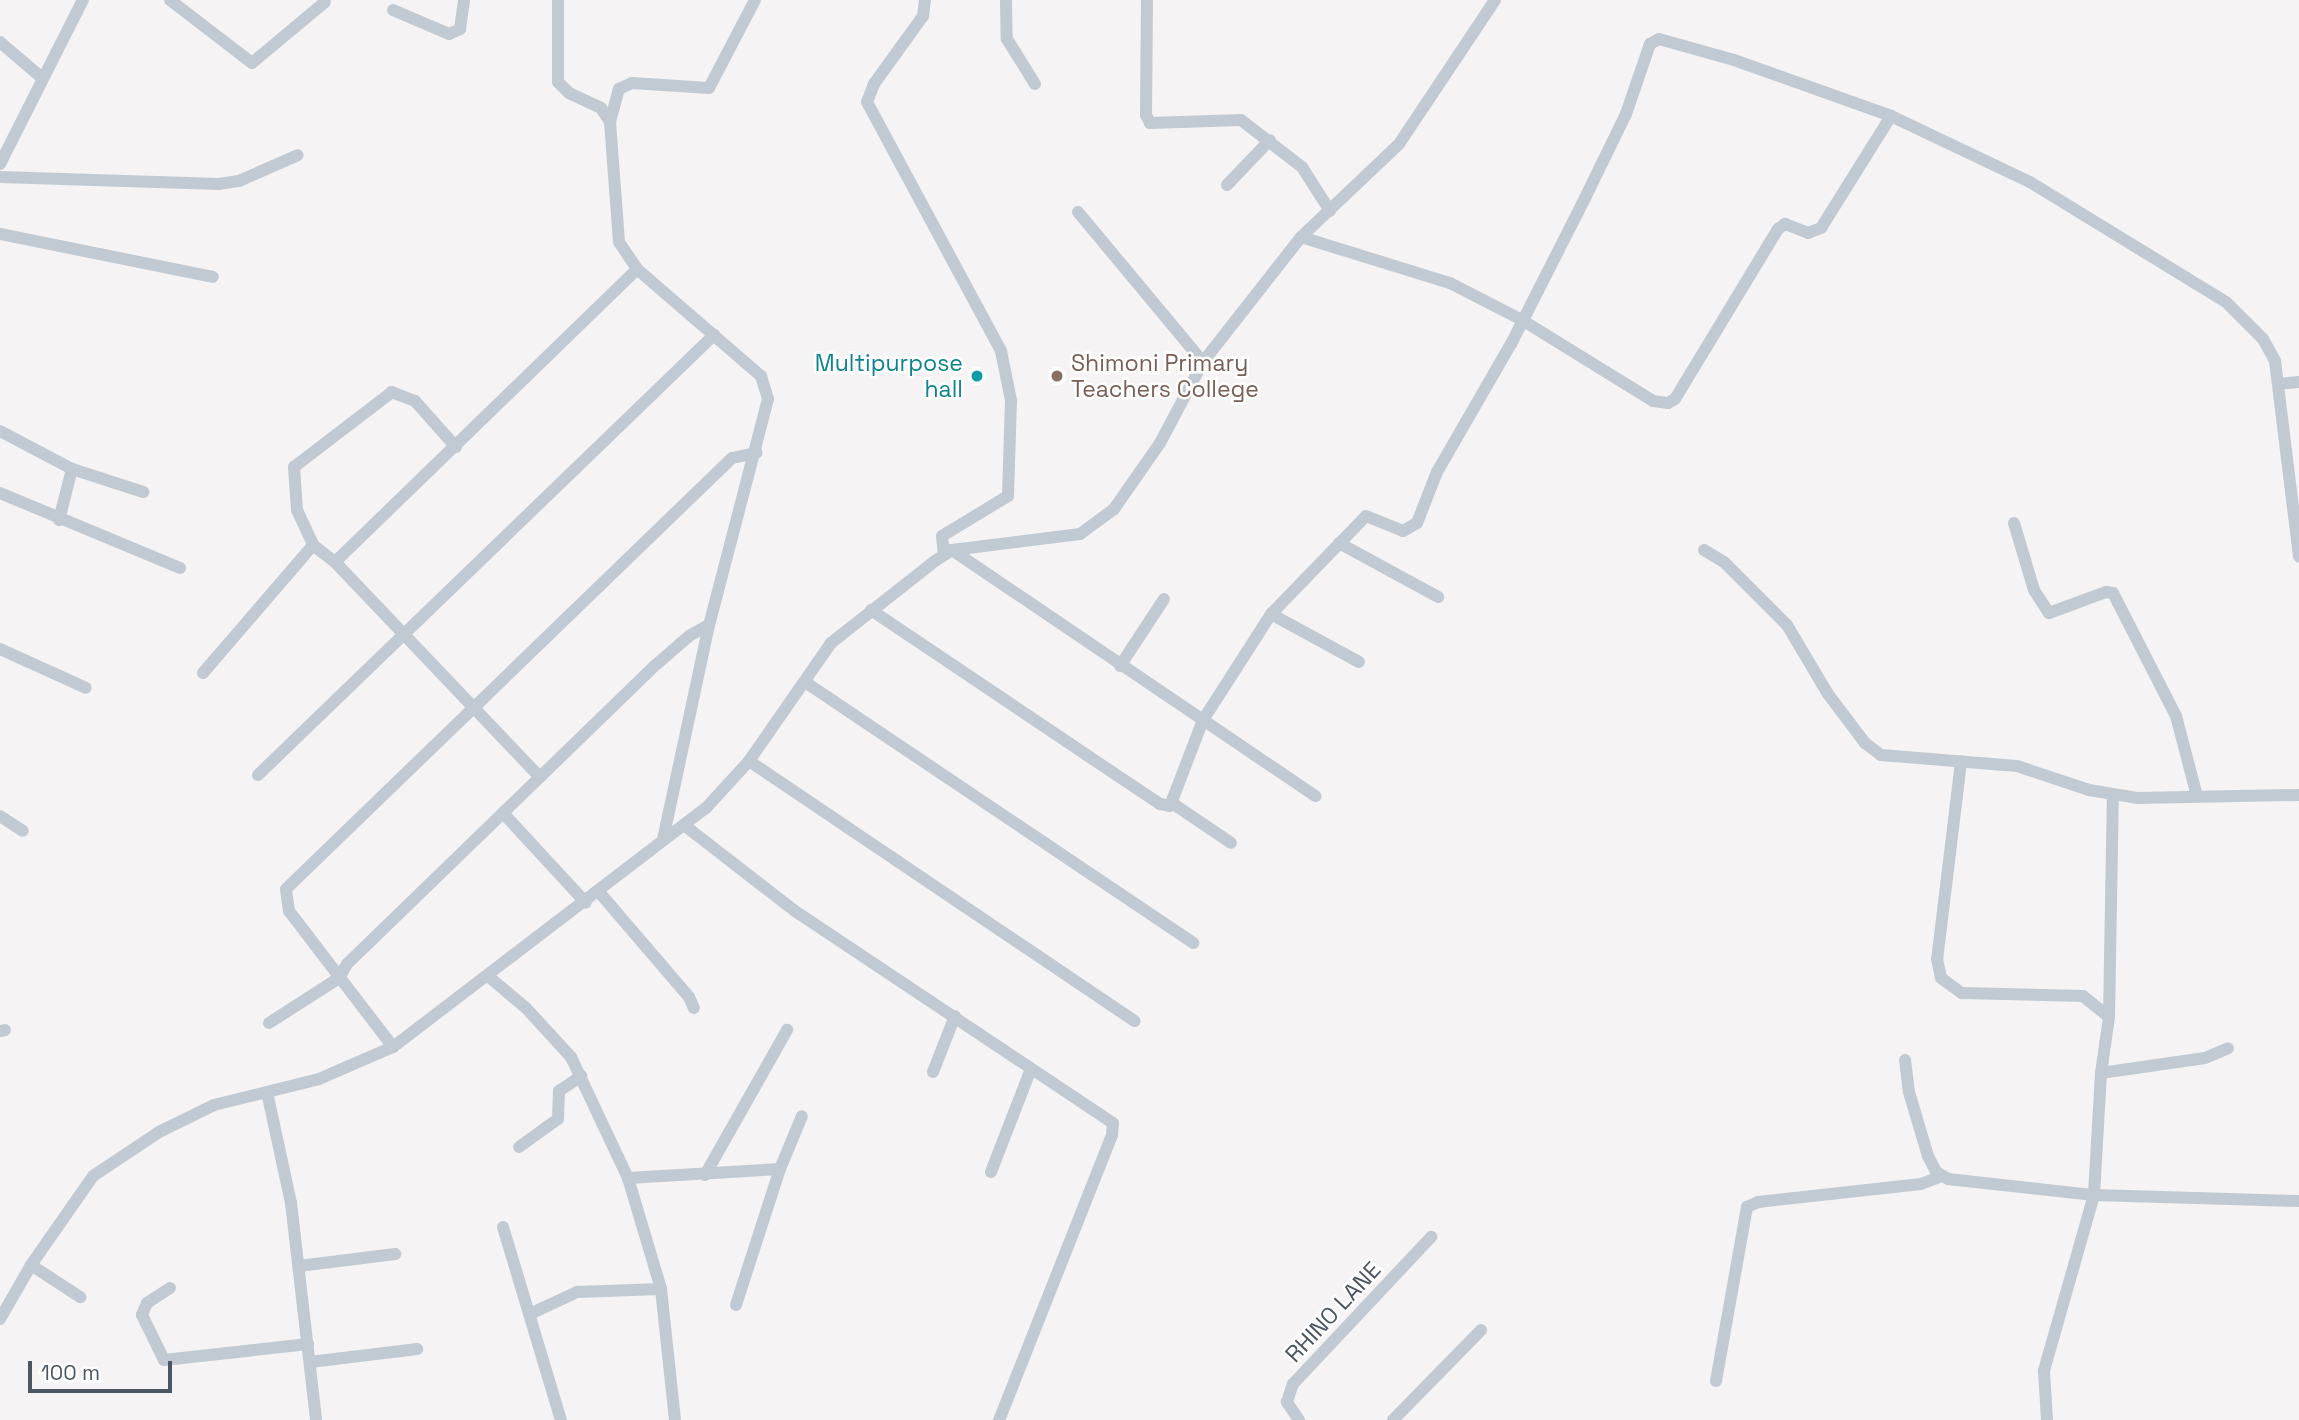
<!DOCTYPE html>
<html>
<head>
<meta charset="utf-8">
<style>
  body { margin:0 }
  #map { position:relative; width:2299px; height:1420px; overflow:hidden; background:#f5f3f3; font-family:"Space Grotesk",sans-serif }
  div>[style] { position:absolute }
  .street>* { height:12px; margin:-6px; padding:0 6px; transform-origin:6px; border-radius:6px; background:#c1cad2 }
  .dots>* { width:19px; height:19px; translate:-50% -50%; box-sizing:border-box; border:4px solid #fff; border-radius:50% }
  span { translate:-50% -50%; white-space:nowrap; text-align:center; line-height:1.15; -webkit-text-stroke:5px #fff; paint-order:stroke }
  .culture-label { font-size:23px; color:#0d838f }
  .right { translate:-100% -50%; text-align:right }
  .education-label { font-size:23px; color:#785e54 }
  .left { translate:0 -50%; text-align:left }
  .street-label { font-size:23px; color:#4a5661 }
  .scale { position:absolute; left:28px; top:1361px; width:144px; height:32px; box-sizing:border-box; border:4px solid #4a5661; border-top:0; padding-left:9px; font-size:21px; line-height:24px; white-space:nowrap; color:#4a5661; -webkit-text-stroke:5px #fff; paint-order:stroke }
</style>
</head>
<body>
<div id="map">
  <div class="street">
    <i style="left:170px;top:0;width:103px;rotate:37.5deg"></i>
    <i style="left:252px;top:63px;width:95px;rotate:-39.9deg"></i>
    <i style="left:558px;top:0;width:82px;rotate:90deg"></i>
    <i style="left:558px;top:82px;width:16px;rotate:45deg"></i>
    <i style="left:569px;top:93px;width:35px;rotate:25deg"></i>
    <i style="left:601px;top:108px;width:17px;rotate:57deg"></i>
    <i style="left:610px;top:122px;width:120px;rotate:85.7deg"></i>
    <i style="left:619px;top:242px;width:32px;rotate:56deg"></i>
    <i style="left:637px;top:269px;width:164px;rotate:40.8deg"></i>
    <i style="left:761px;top:376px;width:24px;rotate:73deg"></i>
    <i style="left:768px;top:399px;width:234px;rotate:104.6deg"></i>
    <i style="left:709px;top:625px;width:220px;rotate:102.1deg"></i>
    <i style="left:925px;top:0;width:16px;rotate:97deg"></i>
    <i style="left:923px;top:16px;width:84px;rotate:125.8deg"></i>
    <i style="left:874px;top:84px;width:19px;rotate:111deg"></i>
    <i style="left:867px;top:102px;width:283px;rotate:61.7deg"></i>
    <i style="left:1001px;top:351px;width:50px;rotate:78.5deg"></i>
    <i style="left:1011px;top:400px;width:96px;rotate:91.8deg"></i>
    <i style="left:1008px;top:496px;width:77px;rotate:148.8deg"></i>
    <i style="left:942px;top:536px;width:19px;rotate:84deg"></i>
    <i style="left:1006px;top:0;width:39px;rotate:89deg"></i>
    <i style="left:1007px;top:39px;width:53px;rotate:58.1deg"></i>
    <i style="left:1147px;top:0;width:115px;rotate:90.5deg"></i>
    <i style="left:1146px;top:115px;width:9px;rotate:63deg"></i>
    <i style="left:1150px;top:123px;width:91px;rotate:-1.9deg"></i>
    <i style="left:1241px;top:120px;width:77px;rotate:37.6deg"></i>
    <i style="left:1302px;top:167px;width:52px;rotate:57.5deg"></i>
    <i style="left:393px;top:10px;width:61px;rotate:23.2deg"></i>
    <i style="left:449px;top:34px;width:12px;rotate:-24deg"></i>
    <i style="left:460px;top:29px;width:29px;rotate:-82deg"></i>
    <i style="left:0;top:42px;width:54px;rotate:40.5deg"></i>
    <i style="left:610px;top:122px;width:34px;rotate:-75deg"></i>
    <i style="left:619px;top:89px;width:14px;rotate:-25deg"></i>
    <i style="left:632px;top:83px;width:77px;rotate:3.7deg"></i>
    <i style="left:709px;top:88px;width:99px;rotate:-62.4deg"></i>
    <i style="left:0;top:164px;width:184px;rotate:-63.2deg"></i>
    <i style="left:0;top:177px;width:219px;rotate:1.8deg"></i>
    <i style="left:219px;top:184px;width:20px;rotate:-9deg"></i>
    <i style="left:239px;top:181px;width:64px;rotate:-23.8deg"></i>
    <i style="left:1227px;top:185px;width:62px;rotate:-46.3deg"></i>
    <i style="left:1078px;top:212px;width:195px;rotate:50.2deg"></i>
    <i style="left:0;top:234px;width:217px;rotate:11.4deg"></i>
    <i style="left:1301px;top:237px;width:156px;rotate:17.2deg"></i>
    <i style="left:1450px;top:283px;width:81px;rotate:27.2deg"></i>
    <i style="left:1522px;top:320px;width:154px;rotate:31.7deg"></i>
    <i style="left:1653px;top:401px;width:15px;rotate:8deg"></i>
    <i style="left:1668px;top:403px;width:8px;rotate:-30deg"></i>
    <i style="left:1675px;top:399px;width:199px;rotate:-58.8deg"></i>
    <i style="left:1778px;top:229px;width:9px;rotate:-36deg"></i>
    <i style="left:1785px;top:224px;width:25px;rotate:21deg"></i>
    <i style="left:1808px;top:233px;width:14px;rotate:-21deg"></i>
    <i style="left:1821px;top:228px;width:132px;rotate:-58deg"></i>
    <i style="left:2279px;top:384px;width:20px;rotate:-6deg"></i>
    <i style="left:0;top:431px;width:81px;rotate:27.8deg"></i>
    <i style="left:72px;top:469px;width:75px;rotate:17.9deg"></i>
    <i style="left:456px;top:447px;width:62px;rotate:-131.7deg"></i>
    <i style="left:415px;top:401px;width:25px;rotate:-159deg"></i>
    <i style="left:392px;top:392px;width:123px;rotate:142.6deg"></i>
    <i style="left:294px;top:467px;width:43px;rotate:86deg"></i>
    <i style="left:297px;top:510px;width:38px;rotate:65deg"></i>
    <i style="left:313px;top:545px;width:28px;rotate:38deg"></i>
    <i style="left:335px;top:562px;width:297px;rotate:46.4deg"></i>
    <i style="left:0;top:493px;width:195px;rotate:22.6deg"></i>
    <i style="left:59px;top:520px;width:53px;rotate:-75.7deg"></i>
    <i style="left:2014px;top:523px;width:70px;rotate:73.4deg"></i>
    <i style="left:2034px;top:590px;width:27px;rotate:57deg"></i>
    <i style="left:2049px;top:613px;width:61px;rotate:-20.2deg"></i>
    <i style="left:2106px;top:592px;width:7px;rotate:8deg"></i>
    <i style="left:2113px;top:593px;width:138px;rotate:62.9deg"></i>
    <i style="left:2176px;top:716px;width:83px;rotate:75.3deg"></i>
    <i style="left:1339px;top:543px;width:113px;rotate:28.6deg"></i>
    <i style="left:952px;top:550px;width:439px;rotate:34.1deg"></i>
    <i style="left:1704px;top:550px;width:23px;rotate:31deg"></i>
    <i style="left:1724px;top:562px;width:89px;rotate:45deg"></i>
    <i style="left:1787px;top:625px;width:80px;rotate:59.3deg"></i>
    <i style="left:1828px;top:694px;width:61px;rotate:52.9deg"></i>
    <i style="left:1865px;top:743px;width:20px;rotate:37deg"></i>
    <i style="left:1881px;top:755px;width:136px;rotate:4.6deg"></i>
    <i style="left:2017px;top:766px;width:76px;rotate:18.4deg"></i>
    <i style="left:2089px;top:790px;width:50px;rotate:9.3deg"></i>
    <i style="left:2138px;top:798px;width:161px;rotate:-1.1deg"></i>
    <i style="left:335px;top:562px;width:421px;rotate:-44.1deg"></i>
    <i style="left:871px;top:610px;width:348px;rotate:33.9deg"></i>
    <i style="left:1160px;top:804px;width:10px;rotate:11deg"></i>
    <i style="left:1170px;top:806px;width:92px;rotate:-69deg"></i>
    <i style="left:1203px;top:720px;width:126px;rotate:-57.3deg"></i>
    <i style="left:1271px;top:614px;width:136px;rotate:-45.9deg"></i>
    <i style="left:1366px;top:516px;width:40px;rotate:22deg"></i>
    <i style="left:1403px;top:531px;width:16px;rotate:-30deg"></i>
    <i style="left:1417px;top:523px;width:55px;rotate:-68.6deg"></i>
    <i style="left:1437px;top:472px;width:148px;rotate:-60deg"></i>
    <i style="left:1511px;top:344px;width:164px;rotate:-63.1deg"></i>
    <i style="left:1585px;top:198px;width:93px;rotate:-64deg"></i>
    <i style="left:1626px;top:114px;width:74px;rotate:-71.1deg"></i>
    <i style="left:1650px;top:44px;width:10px;rotate:-29deg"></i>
    <i style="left:1659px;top:39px;width:78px;rotate:15.6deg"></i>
    <i style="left:1734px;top:60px;width:167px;rotate:19.6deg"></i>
    <i style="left:1891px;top:116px;width:154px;rotate:25.4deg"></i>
    <i style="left:2030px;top:182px;width:230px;rotate:31.5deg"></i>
    <i style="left:2226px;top:302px;width:52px;rotate:45deg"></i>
    <i style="left:2263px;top:339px;width:25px;rotate:61deg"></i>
    <i style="left:2275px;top:361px;width:197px;rotate:83deg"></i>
    <i style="left:1271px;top:614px;width:100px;rotate:28.6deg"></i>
    <i style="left:0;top:649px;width:94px;rotate:24.4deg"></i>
    <i style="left:1120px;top:666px;width:80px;rotate:-56.7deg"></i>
    <i style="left:203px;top:673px;width:169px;rotate:-49.3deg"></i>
    <i style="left:805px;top:682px;width:468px;rotate:33.9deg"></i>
    <i style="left:749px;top:761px;width:465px;rotate:34deg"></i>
    <i style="left:1961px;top:762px;width:198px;rotate:96.9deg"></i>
    <i style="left:1937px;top:959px;width:19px;rotate:78deg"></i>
    <i style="left:1941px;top:978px;width:26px;rotate:36deg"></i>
    <i style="left:1962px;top:993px;width:121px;rotate:1.4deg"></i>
    <i style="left:2083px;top:996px;width:33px;rotate:39deg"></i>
    <i style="left:2109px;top:1017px;width:57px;rotate:98.1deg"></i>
    <i style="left:2101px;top:1073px;width:122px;rotate:93.3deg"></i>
    <i style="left:2094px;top:1195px;width:183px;rotate:105.9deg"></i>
    <i style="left:2044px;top:1371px;width:49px;rotate:86.5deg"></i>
    <i style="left:258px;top:775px;width:634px;rotate:-43.98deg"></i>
    <i style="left:1172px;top:803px;width:71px;rotate:34.1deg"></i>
    <i style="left:503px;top:813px;width:122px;rotate:47.3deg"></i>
    <i style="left:0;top:816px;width:27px;rotate:33deg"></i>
    <i style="left:684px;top:825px;width:140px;rotate:37.8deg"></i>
    <i style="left:795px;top:911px;width:382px;rotate:33.7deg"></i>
    <i style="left:1113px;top:1123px;width:12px;rotate:95deg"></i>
    <i style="left:1112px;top:1135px;width:307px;rotate:111.6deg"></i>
    <i style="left:599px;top:892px;width:138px;rotate:49.4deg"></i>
    <i style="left:689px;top:997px;width:12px;rotate:66deg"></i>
    <i style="left:489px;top:977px;width:48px;rotate:40deg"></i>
    <i style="left:526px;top:1008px;width:67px;rotate:47.4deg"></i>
    <i style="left:571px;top:1057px;width:134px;rotate:64.8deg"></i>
    <i style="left:628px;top:1178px;width:116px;rotate:73.4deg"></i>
    <i style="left:661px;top:1289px;width:132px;rotate:83.9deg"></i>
    <i style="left:2109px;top:1017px;width:222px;rotate:-89deg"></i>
    <i style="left:269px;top:1023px;width:83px;rotate:-32.7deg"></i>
    <i style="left:339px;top:978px;width:16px;rotate:-60deg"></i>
    <i style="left:347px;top:964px;width:431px;rotate:-44.1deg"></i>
    <i style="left:657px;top:664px;width:43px;rotate:-41.2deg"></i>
    <i style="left:689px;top:636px;width:23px;rotate:-29deg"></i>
    <i style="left:0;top:1031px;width:5px;rotate:-11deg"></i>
    <i style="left:393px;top:1047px;width:171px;rotate:-127.4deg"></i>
    <i style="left:289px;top:911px;width:22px;rotate:-98deg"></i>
    <i style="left:286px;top:889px;width:620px;rotate:-44.02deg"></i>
    <i style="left:732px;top:458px;width:25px;rotate:-12deg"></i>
    <i style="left:1905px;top:1060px;width:32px;rotate:83deg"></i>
    <i style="left:1909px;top:1092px;width:67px;rotate:73.5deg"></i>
    <i style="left:1928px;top:1156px;width:18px;rotate:63deg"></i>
    <i style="left:1936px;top:1172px;width:14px;rotate:30deg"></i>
    <i style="left:1948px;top:1179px;width:147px;rotate:6.3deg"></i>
    <i style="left:2094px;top:1195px;width:205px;rotate:1.7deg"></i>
    <i style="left:933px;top:1072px;width:60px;rotate:-68.6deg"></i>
    <i style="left:2101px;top:1073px;width:105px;rotate:-8.2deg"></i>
    <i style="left:2205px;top:1058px;width:25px;rotate:-23deg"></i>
    <i style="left:267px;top:1092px;width:114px;rotate:77.8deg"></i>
    <i style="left:291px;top:1203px;width:218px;rotate:83.4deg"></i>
    <i style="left:519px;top:1147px;width:48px;rotate:-35.7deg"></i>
    <i style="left:558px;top:1119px;width:28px;rotate:-88deg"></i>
    <i style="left:559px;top:1091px;width:27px;rotate:-34deg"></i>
    <i style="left:991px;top:1172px;width:110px;rotate:-68.8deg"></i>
    <i style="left:705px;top:1175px;width:167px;rotate:-60.5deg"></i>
    <i style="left:628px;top:1178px;width:152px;rotate:-3.4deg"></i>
    <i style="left:780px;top:1169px;width:57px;rotate:-67.5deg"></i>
    <i style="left:503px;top:1227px;width:202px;rotate:73.3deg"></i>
    <i style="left:31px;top:1265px;width:59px;rotate:33.1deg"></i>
    <i style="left:299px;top:1266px;width:97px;rotate:-7.1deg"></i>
    <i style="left:170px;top:1288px;width:27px;rotate:147deg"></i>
    <i style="left:147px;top:1303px;width:13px;rotate:113deg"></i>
    <i style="left:142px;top:1315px;width:50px;rotate:63.9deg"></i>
    <i style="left:164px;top:1360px;width:145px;rotate:-6.3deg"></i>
    <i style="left:736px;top:1305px;width:143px;rotate:-72.1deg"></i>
    <i style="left:532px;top:1313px;width:50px;rotate:-25deg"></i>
    <i style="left:577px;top:1292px;width:84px;rotate:-2deg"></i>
    <i style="left:0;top:1319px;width:62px;rotate:-60.1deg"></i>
    <i style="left:31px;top:1265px;width:108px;rotate:-55.1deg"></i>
    <i style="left:93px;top:1176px;width:79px;rotate:-33.7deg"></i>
    <i style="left:159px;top:1132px;width:61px;rotate:-26.1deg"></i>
    <i style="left:214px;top:1105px;width:108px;rotate:-13.9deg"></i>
    <i style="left:319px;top:1079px;width:81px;rotate:-23.4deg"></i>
    <i style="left:393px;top:1047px;width:394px;rotate:-37.4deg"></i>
    <i style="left:706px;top:808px;width:64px;rotate:-47.5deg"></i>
    <i style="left:749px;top:761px;width:144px;rotate:-55.2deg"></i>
    <i style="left:831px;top:643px;width:132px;rotate:-38.3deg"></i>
    <i style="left:935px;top:561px;width:20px;rotate:-33deg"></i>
    <i style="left:952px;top:550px;width:129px;rotate:-7.1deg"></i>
    <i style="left:1080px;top:534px;width:42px;rotate:-36.3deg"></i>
    <i style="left:1114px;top:509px;width:80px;rotate:-55.1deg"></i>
    <i style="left:1160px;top:443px;width:92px;rotate:-62deg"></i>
    <i style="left:1203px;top:362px;width:159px;rotate:-51.9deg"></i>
    <i style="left:1301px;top:237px;width:135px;rotate:-43.5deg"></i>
    <i style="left:1399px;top:144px;width:173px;rotate:-56.3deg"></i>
    <i style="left:310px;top:1362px;width:108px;rotate:-6.9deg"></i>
    <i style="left:1716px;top:1381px;width:177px;rotate:-79.9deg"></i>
    <i style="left:1747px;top:1207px;width:12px;rotate:-24deg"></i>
    <i style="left:1758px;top:1202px;width:164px;rotate:-6.3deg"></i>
    <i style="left:1921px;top:1184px;width:22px;rotate:-21deg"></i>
    <i style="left:1299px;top:1420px;width:22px;rotate:-124deg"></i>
    <i style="left:1287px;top:1402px;width:19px;rotate:-72deg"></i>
    <i style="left:1293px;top:1384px;width:202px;rotate:-46.8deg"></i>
    <i style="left:1393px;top:1420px;width:126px;rotate:-45.6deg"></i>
  </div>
  <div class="dots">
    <i style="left:977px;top:376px;background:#0f9aa8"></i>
    <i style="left:1057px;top:376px;background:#8d6e63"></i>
  </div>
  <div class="culture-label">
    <span class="right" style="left:963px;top:376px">Multipurpose<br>hall</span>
  </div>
  <div class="education-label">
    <span class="left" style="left:1071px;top:376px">Shimoni Primary<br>Teachers College</span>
  </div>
  <div class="street-label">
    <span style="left:1333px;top:1312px;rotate:-47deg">RHINO LANE</span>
  </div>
  <div class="scale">100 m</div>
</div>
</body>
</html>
